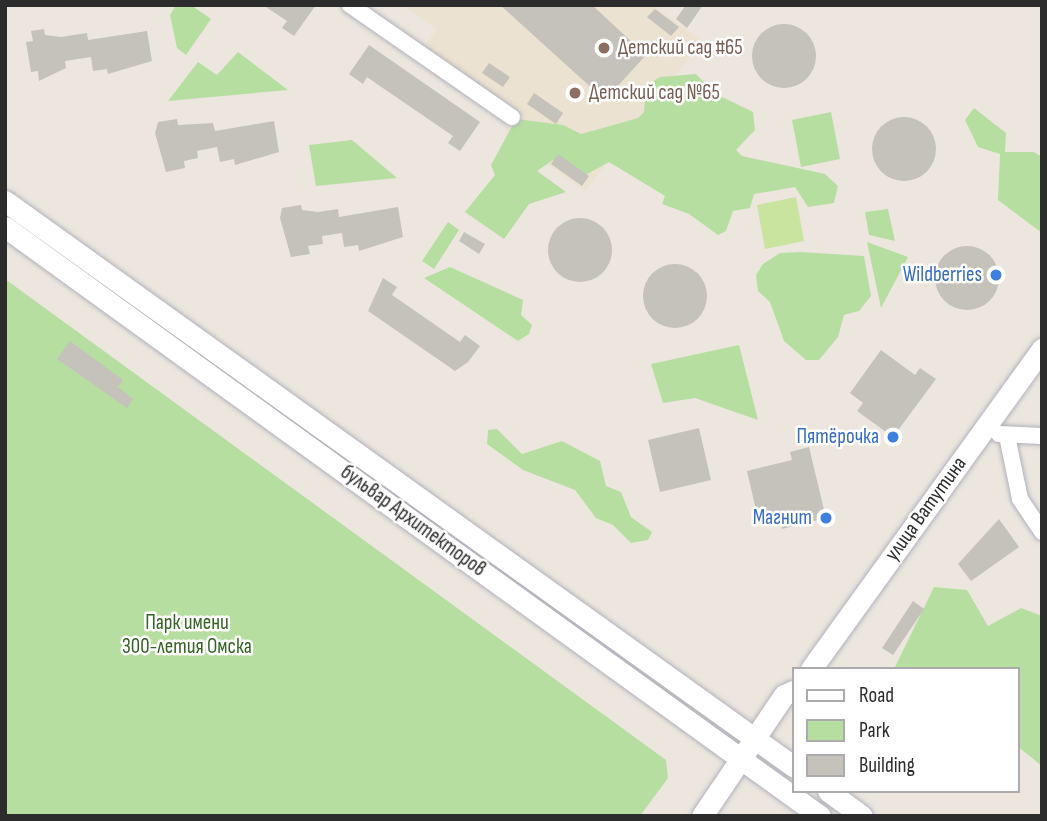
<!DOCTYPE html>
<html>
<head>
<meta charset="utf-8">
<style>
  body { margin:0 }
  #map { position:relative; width:1047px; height:821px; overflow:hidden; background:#ece6df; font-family:"Sofia Sans Condensed",sans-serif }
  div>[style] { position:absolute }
  .education>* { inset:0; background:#ece2d1 }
  .green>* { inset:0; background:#b7dea1 }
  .pitch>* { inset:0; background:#c8e49e }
  .building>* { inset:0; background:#c5c1bb }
  .round { border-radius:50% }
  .roads { filter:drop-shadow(0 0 2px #b0b2bb) drop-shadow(0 0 2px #b0b2bb) }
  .street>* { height:16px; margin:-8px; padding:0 8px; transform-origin:8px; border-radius:8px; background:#fff }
  .secondary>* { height:21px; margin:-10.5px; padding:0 10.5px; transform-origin:10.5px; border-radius:10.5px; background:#fff }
  .dots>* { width:19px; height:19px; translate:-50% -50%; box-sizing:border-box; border:4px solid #fff; border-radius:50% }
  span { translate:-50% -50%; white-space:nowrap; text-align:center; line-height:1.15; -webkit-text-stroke:5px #fff; paint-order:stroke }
  .education-label { font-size:21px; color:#785e54 }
  .left { translate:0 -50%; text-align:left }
  .shop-label { font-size:21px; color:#366cbe }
  .right { translate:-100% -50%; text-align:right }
  .street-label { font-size:21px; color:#2c2c2c }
  .park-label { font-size:21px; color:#316321 }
  .frame { position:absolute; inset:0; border:7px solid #2c2c2c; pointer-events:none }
  .legend { position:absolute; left:792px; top:667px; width:228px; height:126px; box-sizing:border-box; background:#fff; border:2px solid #ababab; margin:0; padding:9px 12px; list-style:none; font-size:21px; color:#2c2c2c }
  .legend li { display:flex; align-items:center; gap:14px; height:35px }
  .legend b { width:35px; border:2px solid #ababab }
</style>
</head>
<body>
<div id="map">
  <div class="education">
    <i style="clip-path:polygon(402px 5px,652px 5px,702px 41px,585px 191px,505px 134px,520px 114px,425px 46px,437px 29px)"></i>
  </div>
  <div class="green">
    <i style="clip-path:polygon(176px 5px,191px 5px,211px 19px,186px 55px,177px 48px,170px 15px)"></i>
    <i style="clip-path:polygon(238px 52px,288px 90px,168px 101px,198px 62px,217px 75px)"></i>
    <i style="clip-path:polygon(696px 74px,714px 93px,753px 112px,755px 130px,736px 150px,742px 156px,825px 174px,838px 186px,834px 203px,808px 207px,795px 187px,754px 194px,750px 208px,733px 211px,726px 231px,718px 235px,689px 214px,662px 204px,665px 196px,609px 162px,580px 178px,553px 160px,537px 171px,566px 192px,529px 204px,504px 239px,465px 212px,495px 175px,491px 165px,516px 119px,563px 125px,581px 134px,603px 128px,638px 118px,644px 112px,646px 86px,660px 77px)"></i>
    <i style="clip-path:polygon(974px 108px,1006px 133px,1005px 152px,1034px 152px,1042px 157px,1042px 233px,998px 200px,1000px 154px,978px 147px,965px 120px)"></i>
    <i style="clip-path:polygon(831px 112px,840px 159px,801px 167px,792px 120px)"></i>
    <i style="clip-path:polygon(352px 140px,397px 178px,316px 186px,309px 145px)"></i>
    <i style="clip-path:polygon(888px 209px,895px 241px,869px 235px,865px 212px)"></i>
    <i style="clip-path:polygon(448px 222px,459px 230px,434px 269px,422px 261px)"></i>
    <i style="clip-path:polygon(867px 242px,908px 257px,881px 308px)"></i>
    <i style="clip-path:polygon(800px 252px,864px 256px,871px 296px,859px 311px,844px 315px,838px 337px,819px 360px,806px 360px,784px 341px,770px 302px,758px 291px,756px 275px,763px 264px,780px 253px)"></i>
    <i style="clip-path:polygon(450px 267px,523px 300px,521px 315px,532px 325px,529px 334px,518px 341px,424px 278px)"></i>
    <i style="clip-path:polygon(5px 279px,666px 760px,668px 778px,640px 816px,5px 816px)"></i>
    <i style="clip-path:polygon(739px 345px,758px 420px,695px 398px,663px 403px,651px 364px)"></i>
    <i style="clip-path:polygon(497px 429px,522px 454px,562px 441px,600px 461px,606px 486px,621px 492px,631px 517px,652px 532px,648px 540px,631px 543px,613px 525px,596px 518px,575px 490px,523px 470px,487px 444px,488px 430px)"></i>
    <i style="clip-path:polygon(934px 587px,967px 590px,988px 626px,1021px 608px,1042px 616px,1042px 766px,1017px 746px,1017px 669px,894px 669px)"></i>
  </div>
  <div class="pitch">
    <i style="clip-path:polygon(796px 197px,804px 241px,765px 249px,757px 205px)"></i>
  </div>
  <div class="building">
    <i style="clip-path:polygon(263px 5px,316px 5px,294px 36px,282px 28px,287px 21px)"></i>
    <i style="clip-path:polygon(500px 5px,592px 5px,646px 55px,605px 100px)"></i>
    <i style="clip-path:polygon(686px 5px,703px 5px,687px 28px,676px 19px)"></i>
    <i style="clip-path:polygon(655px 9px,679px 27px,671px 36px,647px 17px)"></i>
    <i class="round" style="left:752px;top:24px;width:64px;height:64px"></i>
    <i style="clip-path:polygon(44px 29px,45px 35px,61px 37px,87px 33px,88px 40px,147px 31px,152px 61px,108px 74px,107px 69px,93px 71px,91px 57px,65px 61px,66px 68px,39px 81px,38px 71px,31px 72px,26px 42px,33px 41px,31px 31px)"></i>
    <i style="clip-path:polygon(369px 45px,480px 122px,460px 151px,448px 143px,453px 136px,377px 84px,367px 77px,363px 84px,349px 74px)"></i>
    <i style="clip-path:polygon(489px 63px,510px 77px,503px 87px,482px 73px)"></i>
    <i style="clip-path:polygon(534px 93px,563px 113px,556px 124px,527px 104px)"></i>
    <i class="round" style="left:872px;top:117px;width:64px;height:64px"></i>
    <i style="clip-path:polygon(177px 119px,178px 125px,213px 123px,215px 131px,274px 121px,279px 152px,235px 165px,234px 159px,220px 162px,217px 147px,197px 151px,198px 158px,184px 161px,185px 168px,166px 172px,155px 133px,158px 122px)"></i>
    <i style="clip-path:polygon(558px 154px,589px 176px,582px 186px,551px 164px)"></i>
    <i style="clip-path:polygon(301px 205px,302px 210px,318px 212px,338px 209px,339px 217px,398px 207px,403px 237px,359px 251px,358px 245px,344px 247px,342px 233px,322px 236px,323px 244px,308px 246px,310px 254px,291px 257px,280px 218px,282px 208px)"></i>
    <i class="round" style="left:548px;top:218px;width:64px;height:64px"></i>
    <i style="clip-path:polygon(464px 232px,485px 244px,479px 254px,459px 241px)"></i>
    <i class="round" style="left:935px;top:246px;width:64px;height:64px"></i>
    <i class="round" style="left:643px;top:264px;width:64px;height:64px"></i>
    <i style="clip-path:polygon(383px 278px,397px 287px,392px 295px,460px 342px,465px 335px,480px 346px,468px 362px,455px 371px,368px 311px)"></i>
    <i style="clip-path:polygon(70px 341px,123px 380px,118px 387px,133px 399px,127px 408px,57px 359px)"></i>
    <i style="clip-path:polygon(881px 350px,915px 375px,920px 368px,936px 379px,893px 437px,857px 411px,863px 403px,850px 393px)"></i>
    <i style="clip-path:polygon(699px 428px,711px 480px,660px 492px,648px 440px)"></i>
    <i style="clip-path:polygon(809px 447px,826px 518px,782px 529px,780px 518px,759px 523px,747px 471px,792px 460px,790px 452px)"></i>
    <i style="clip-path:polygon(999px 519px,1019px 547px,971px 581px,958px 564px)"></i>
    <i style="clip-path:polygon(913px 601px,924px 609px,893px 655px,882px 648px)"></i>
  </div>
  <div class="roads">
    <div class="street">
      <i style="left:350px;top:5px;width:197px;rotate:34.7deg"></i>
      <i style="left:999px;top:434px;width:43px;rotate:2.7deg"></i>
      <i style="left:1007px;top:436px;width:64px;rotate:78.3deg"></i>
      <i style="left:1020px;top:499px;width:40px;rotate:56deg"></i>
    </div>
    <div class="secondary">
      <i style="left:5px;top:201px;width:970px;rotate:35.64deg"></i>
      <i style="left:5px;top:227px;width:1006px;rotate:35.86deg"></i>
      <i style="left:811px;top:669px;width:395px;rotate:-54.2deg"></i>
      <i style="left:828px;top:791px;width:42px;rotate:36.3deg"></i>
      <i style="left:702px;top:816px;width:146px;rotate:-55.9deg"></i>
      <i style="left:784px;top:695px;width:10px;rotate:-24deg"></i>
    </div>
  </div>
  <div class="dots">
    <i style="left:604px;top:48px;background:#8d6e63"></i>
    <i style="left:575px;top:93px;background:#8d6e63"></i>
    <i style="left:996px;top:275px;background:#3f7fe0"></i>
    <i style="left:893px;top:437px;background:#3f7fe0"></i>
    <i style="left:826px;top:518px;background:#3f7fe0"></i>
  </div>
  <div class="education-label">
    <span class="left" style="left:618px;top:48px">Детский сад #65</span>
    <span class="left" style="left:589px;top:93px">Детский сад №65</span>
  </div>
  <div class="shop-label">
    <span class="right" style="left:982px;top:275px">Wildberries</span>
    <span class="right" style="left:879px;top:437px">Пятёрочка</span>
    <span class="right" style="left:812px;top:518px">Магнит</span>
  </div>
  <div class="street-label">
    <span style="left:926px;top:509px;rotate:-54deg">улица Ватутина</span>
    <span style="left:413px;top:521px;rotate:36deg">бульвар Архитекторов</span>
  </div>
  <div class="park-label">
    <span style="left:187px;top:635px">Парк имени<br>300-летия Омска</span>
  </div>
  <div class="frame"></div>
  <ul class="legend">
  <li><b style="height:9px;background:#fff"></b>Road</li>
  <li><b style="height:19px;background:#b7dea1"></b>Park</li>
  <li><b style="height:19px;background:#c5c1bb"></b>Building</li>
  </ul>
</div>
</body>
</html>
